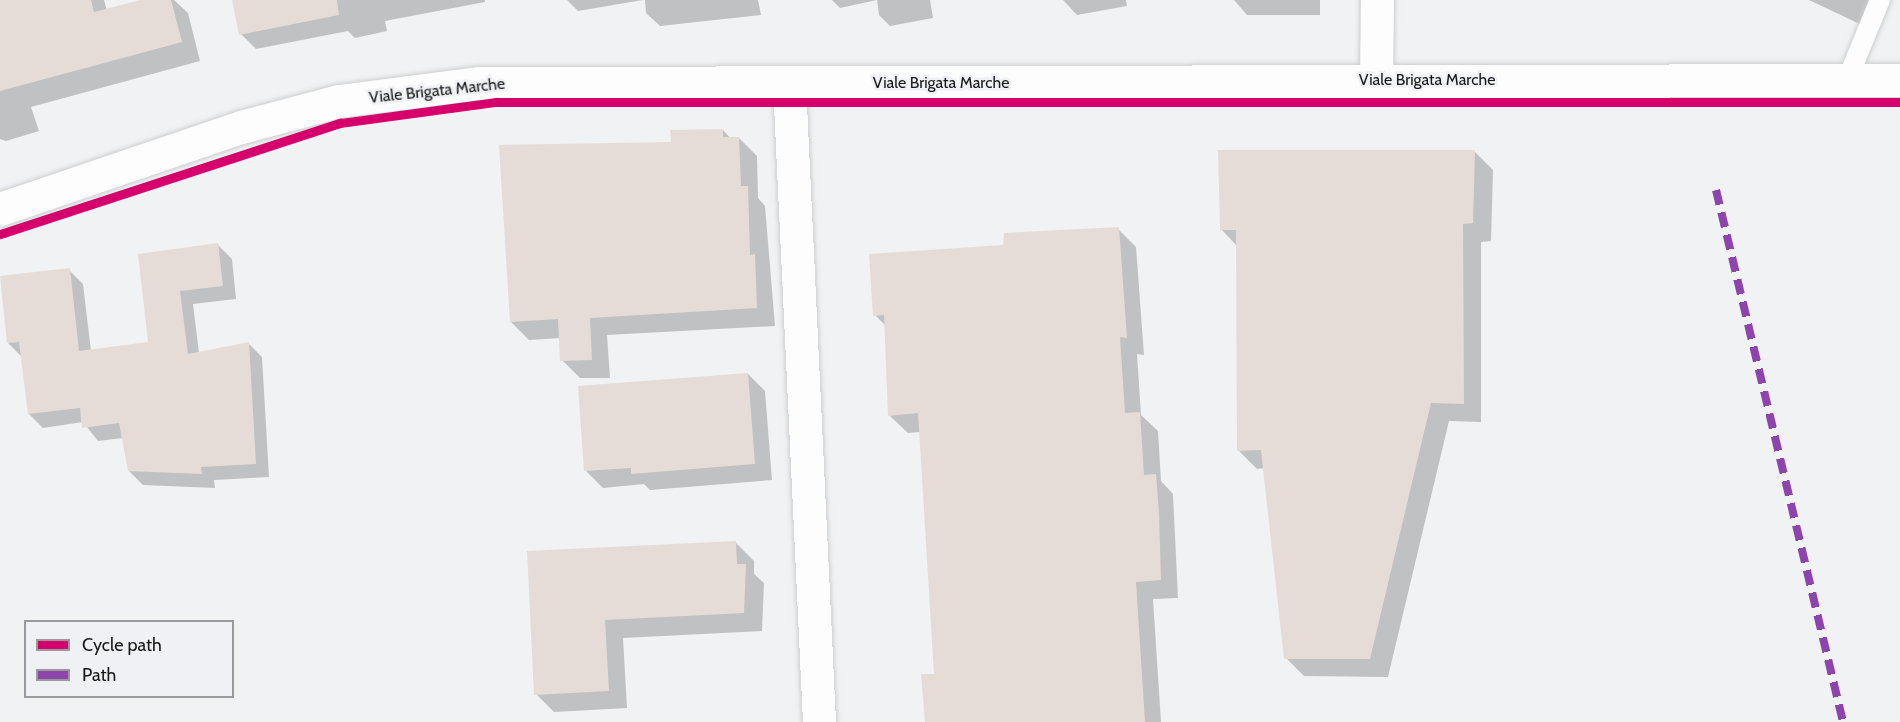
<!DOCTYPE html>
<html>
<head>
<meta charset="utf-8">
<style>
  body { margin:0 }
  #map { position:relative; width:1900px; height:722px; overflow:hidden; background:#f1f2f3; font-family:Cabin,sans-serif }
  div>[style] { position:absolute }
  .shadow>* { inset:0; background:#0003 }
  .building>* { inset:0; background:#e5dcd8 }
  .roads { filter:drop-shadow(0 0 2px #cdcecf) drop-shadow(0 0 2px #cdcecf) }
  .lane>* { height:20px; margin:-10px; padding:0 10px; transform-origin:10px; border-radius:10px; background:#fdfdfd }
  .street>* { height:33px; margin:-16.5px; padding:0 16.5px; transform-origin:16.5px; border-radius:16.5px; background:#fdfdfd }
  .secondary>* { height:33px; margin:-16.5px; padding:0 16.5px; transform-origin:16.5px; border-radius:16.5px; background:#fdfdfd }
  .quiet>* { height:8px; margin-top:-4px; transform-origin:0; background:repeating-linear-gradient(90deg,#8e44ad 0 15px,transparent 0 23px) }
  .cycleway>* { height:9px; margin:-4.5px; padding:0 4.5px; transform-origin:4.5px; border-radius:4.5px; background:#d6006c }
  span { translate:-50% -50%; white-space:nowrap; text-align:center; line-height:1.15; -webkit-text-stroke:5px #f0f1f4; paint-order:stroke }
  .street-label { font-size:16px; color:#181819 }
  .legend { position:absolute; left:24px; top:620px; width:210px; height:78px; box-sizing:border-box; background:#f0f1f4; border:2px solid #9a9a9c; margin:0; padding:8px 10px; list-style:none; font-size:18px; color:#181819 }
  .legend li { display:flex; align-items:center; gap:12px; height:30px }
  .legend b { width:30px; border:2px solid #9a9a9c }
</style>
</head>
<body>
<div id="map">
  <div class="shadow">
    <i style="clip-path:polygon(0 0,104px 0,107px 11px,146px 0,174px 0,188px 13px,200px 61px,31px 107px,39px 131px,6px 141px,0 139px)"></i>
    <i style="clip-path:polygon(234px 0,485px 0,485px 2px,385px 21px,387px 31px,355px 38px,348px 31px,256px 49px,241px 34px)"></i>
    <i style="clip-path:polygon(567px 0,643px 0,578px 11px)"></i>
    <i style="clip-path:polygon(645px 0,758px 0,761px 15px,660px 26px,646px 13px)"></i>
    <i style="clip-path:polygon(832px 0,930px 0,933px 18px,890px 26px,879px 15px,877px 0,840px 8px)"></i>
    <i style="clip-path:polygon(1063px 0,1126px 0,1127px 6px,1077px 15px)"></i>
    <i style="clip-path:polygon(1234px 0,1320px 0,1320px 15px,1247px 15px)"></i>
    <i style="clip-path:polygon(1809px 0,1875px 0,1864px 26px)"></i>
    <i style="clip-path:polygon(723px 130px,731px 139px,739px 138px,757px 156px,758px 198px,765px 206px,775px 326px,607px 335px,610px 378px,580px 378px,562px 360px,560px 338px,529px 340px,511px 322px,672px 143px)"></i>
    <i style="clip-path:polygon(1475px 152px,1493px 170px,1491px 241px,1481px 242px,1481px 422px,1449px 421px,1388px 677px,1304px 676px,1286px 658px,1265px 468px,1257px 469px,1238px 450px,1237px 246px,1221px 229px)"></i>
    <i style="clip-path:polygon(1118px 229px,1136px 247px,1144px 355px,1137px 354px,1141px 415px,1158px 431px,1161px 481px,1173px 494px,1178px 598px,1153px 599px,1161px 722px,926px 722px,936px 676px,920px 432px,908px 433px,890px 416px,886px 326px,875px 315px,1004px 247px)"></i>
    <i style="clip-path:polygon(218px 245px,232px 259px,236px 299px,193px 304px,199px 353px,248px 343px,262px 357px,269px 477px,214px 480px,215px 488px,143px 485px,129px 471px,123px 438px,98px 441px,83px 422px,43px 428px,29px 414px,22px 357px,8px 343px,69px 270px,83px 284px,91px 351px,150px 343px,140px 255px)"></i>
    <i style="clip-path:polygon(748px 374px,765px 391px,772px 480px,650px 490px,644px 484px,603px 488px,586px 471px)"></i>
    <i style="clip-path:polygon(735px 542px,754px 561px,754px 574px,764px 583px,762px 631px,623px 638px,627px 708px,554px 712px,536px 694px,528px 553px)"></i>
  </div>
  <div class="building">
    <i style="clip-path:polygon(0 0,91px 0,94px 12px,140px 0,171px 0,182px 42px,0 91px)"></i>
    <i style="clip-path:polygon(232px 0,337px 0,339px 15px,239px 35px)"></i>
    <i style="clip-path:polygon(723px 129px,723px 137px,739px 137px,741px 186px,748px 186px,750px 255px,755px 254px,757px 308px,590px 318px,592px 360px,560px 361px,558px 319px,510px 322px,499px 145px,671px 142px,670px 130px)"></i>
    <i style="clip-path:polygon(1218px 150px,1475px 150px,1473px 223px,1463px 224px,1464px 404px,1431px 403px,1370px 659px,1284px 659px,1261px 450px,1237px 451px,1236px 230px,1220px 230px)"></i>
    <i style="clip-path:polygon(1119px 227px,1127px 338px,1120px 337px,1125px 413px,1140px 412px,1144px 475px,1156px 474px,1159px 513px,1161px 580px,1136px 582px,1145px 722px,925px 722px,921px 674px,934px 674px,918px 413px,888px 416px,884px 315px,873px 316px,869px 254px,1003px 245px,1004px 233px)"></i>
    <i style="clip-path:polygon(218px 243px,223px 286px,180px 291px,188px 354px,249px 342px,256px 464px,201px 467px,202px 474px,128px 471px,119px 423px,82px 428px,80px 408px,28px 414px,19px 342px,7px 343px,0 276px,70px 268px,79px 351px,148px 342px,138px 254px)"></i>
    <i style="clip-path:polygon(748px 373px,755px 464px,631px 474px,631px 468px,584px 471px,578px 386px)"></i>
    <i style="clip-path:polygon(736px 541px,737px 564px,746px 564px,744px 613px,605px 620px,609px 691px,534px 695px,527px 551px)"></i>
  </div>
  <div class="roads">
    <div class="lane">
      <i style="left:1847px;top:80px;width:87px;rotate:-67.6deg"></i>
    </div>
    <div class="street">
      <i style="left:1376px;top:79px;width:79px;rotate:-89.3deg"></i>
      <i style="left:789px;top:83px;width:640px;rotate:87.31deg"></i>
    </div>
    <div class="secondary">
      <i style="left:0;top:209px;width:255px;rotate:-18.8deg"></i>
      <i style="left:241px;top:127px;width:101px;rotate:-14.9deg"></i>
      <i style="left:339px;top:101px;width:142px;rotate:-7.3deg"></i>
      <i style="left:480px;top:83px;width:1420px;rotate:-0.12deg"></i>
    </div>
  </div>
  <div class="quiet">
    <i style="left:1716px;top:190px;width:547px;rotate:76.57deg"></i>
  </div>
  <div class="cycleway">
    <i style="left:0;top:234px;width:358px;rotate:-18.1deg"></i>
    <i style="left:340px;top:123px;width:157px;rotate:-7.7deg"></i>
    <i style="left:496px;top:102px;width:1404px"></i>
  </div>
  <div class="street-label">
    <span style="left:1427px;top:80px">Viale Brigata Marche</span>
    <span style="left:941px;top:83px">Viale Brigata Marche</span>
    <span style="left:437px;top:91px;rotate:-6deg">Viale Brigata Marche</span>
  </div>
  <ul class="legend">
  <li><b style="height:8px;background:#d6006c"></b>Cycle path</li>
  <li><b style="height:8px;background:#8e44ad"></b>Path</li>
  </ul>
</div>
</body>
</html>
